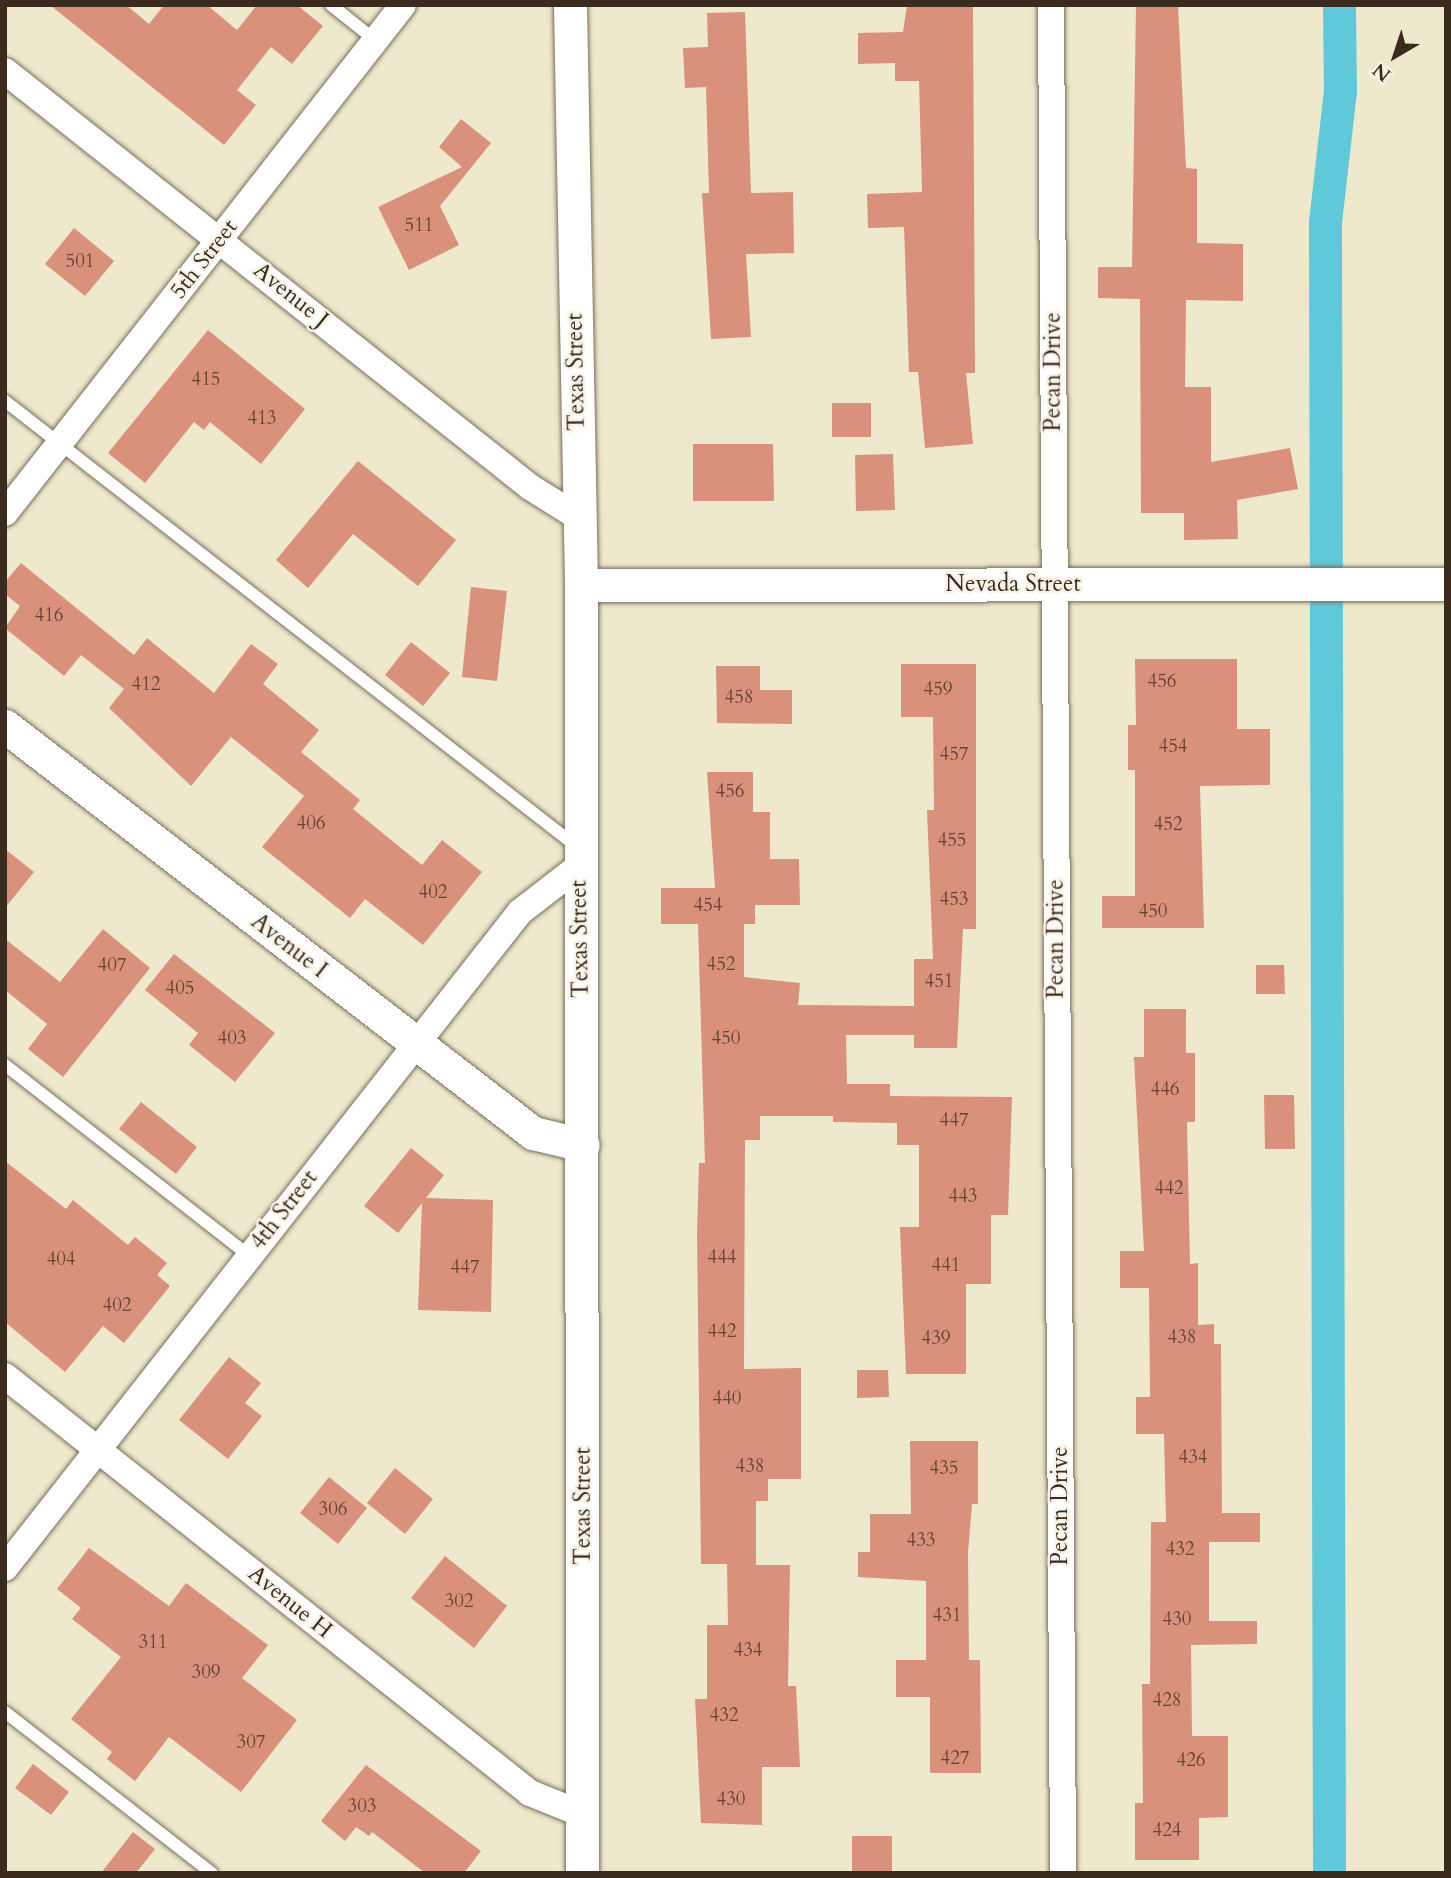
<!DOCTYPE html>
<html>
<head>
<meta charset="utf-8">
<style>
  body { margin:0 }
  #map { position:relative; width:1451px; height:1878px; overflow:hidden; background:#eee8cd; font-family:Cardo,serif }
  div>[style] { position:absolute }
  .canal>* { height:33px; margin:-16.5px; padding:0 16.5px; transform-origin:16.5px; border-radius:16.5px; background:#5fc9da }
  .building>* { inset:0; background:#da917b }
  .roads { filter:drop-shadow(0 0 2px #7a6c5b) drop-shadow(0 0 2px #7a6c5b) }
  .service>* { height:12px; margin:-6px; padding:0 6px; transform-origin:6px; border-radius:6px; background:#fff }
  .minor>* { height:26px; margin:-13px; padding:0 13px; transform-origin:13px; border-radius:13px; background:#fff }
  .tertiary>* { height:33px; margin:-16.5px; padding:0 16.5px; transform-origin:16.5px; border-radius:16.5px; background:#fff }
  span { translate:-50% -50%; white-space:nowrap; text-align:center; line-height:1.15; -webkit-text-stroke:5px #f7f3e8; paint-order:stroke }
  .number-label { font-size:19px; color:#634435 }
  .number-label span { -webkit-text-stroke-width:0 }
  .street-label { font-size:23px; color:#3b2a1e }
  .frame { position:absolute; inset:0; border:7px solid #3b2a1e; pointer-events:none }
  .north { position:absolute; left:1360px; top:21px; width:70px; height:70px; -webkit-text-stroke:5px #f7f3e8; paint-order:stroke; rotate:219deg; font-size:19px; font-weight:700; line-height:28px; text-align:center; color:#3b2a1e }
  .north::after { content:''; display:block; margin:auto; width:24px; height:32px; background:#3b2a1e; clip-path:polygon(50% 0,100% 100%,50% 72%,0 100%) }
</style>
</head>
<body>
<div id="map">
  <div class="canal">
    <i style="left:1329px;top:1873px;width:1651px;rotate:-90.14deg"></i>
    <i style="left:1325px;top:222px;width:132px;rotate:-83.5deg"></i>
    <i style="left:1340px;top:91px;width:86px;rotate:-90.7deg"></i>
  </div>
  <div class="building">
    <i style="clip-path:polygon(50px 5px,126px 5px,149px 24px,164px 5px,207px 5px,237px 30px,257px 5px,297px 5px,323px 26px,292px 64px,271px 47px,237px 90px,256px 105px,224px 145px)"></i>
    <i style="clip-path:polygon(907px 5px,973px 5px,975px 373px,966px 373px,973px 444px,925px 448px,918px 372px,909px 372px,904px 227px,868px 228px,867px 194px,922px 192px,919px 81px,895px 81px,895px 63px,858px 64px,858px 33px,903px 32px)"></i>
    <i style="clip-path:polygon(1136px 5px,1178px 5px,1186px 168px,1197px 169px,1197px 243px,1243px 244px,1243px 301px,1186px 300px,1185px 387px,1211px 387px,1211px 462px,1290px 448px,1298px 489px,1237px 500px,1238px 539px,1184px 540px,1184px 513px,1141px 513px,1140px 299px,1098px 298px,1098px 267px,1132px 267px)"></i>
    <i style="clip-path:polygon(745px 12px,751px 193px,793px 192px,794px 253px,746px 254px,751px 337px,711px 339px,702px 193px,709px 193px,706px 87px,685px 88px,683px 48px,708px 47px,707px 13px)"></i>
    <i style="clip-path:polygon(461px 119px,491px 143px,440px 206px,459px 245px,409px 270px,378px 207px,462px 167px,439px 147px)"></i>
    <i style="clip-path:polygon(74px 228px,114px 261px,85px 296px,45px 264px)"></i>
    <i style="clip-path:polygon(208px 330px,305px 409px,261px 464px,210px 422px,204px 430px,194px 422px,145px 483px,108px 453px)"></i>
    <i style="clip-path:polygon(832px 403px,871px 403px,871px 437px,832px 437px)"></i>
    <i style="clip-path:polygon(693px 444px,773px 444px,774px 501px,693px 501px)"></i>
    <i style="clip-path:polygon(893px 454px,895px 510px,856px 511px,855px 455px)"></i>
    <i style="clip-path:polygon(358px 461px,456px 540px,418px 586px,353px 534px,308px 588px,276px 560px)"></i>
    <i style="clip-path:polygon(21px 563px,134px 655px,147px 638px,214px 693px,251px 644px,278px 664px,263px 684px,319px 730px,301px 752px,360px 800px,353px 809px,422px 865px,442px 840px,482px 872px,423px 945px,365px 899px,350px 918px,262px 847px,304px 796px,231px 737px,191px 786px,109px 708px,124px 689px,81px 655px,64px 676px,5px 628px,20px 606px,5px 594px,5px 582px)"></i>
    <i style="clip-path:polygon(471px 587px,507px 591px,497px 681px,462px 677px)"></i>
    <i style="clip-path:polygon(411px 642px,450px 673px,423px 706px,385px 675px)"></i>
    <i style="clip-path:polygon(1135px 659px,1237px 659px,1237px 729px,1270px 729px,1270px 785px,1200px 786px,1204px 928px,1102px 928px,1102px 896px,1135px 896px,1135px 770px,1128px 770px,1128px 725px,1136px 725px)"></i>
    <i style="clip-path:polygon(901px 664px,976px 664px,976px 929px,963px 929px,957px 1048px,914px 1048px,914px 1035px,846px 1035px,847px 1084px,890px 1084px,890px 1096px,1012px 1097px,1008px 1215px,991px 1215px,991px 1284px,966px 1284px,966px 1374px,906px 1374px,900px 1227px,919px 1227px,919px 1145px,897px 1145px,897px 1123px,833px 1122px,833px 1116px,760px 1116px,760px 1140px,745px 1140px,744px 1369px,801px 1368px,801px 1479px,768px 1479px,768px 1501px,756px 1501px,756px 1565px,790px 1565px,788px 1686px,796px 1686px,800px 1767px,762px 1767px,762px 1825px,701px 1823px,695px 1699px,707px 1699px,707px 1625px,728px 1625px,727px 1564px,701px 1564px,697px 1234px,699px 1163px,705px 1163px,698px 924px,661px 924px,661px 888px,715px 888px,707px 772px,753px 772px,753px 812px,770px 812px,770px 859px,799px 859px,800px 905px,755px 905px,755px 924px,744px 924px,744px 977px,800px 983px,798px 1005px,914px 1006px,914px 959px,933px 959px,927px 810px,934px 810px,933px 717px,901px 717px)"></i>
    <i style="clip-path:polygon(716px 666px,760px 666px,760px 690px,792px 690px,792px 724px,717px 723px)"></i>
    <i style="clip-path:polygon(5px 849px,34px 872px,5px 908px)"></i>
    <i style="clip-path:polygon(103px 929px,150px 968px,63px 1077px,28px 1049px,47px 1024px,5px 990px,5px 939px,60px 982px)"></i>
    <i style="clip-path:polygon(174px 954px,275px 1033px,235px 1082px,189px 1045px,198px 1033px,145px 990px)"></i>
    <i style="clip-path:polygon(1256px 965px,1284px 965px,1285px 994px,1256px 994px)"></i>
    <i style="clip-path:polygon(1144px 1009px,1186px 1009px,1186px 1053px,1195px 1053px,1195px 1122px,1187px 1122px,1190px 1264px,1198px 1263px,1198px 1325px,1214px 1324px,1214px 1344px,1221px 1344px,1222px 1513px,1260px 1513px,1260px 1542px,1209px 1542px,1209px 1621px,1257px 1621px,1257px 1644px,1191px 1645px,1192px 1736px,1228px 1736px,1228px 1817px,1199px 1818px,1199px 1860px,1135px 1860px,1135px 1803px,1143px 1803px,1142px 1684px,1150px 1684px,1151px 1522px,1166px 1522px,1164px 1434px,1136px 1434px,1136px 1397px,1150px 1397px,1149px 1288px,1120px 1288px,1120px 1251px,1144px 1251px,1134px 1057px,1144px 1057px)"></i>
    <i style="clip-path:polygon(1264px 1095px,1294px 1095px,1295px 1149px,1265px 1149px)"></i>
    <i style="clip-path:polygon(141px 1102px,197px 1147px,176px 1174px,119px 1129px)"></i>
    <i style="clip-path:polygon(411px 1148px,444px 1175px,426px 1198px,493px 1200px,491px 1312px,418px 1310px,422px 1203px,398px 1233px,364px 1206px)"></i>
    <i style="clip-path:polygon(5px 1161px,66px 1209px,73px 1200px,128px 1245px,135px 1237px,167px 1263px,157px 1275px,170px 1286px,124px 1343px,103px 1326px,65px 1372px,5px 1322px)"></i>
    <i style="clip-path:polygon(229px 1357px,261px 1383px,245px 1403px,262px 1416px,228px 1459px,179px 1420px)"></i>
    <i style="clip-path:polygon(857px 1370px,888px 1370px,889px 1397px,857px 1398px)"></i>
    <i style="clip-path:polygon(910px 1441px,978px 1441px,978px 1504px,972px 1504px,968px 1552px,969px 1660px,980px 1660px,981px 1773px,930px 1773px,930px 1697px,896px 1697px,896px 1660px,926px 1660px,926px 1581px,858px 1577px,858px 1552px,870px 1552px,870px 1514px,911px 1514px)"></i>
    <i style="clip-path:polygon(395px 1468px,433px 1499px,405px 1534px,367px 1503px)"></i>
    <i style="clip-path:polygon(329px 1477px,367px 1508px,338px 1544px,300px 1513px)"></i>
    <i style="clip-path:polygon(89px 1548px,169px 1606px,186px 1583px,268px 1645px,242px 1678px,297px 1720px,241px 1792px,169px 1737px,135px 1781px,107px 1759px,112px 1752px,71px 1719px,121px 1657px,72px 1619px,81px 1608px,57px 1589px)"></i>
    <i style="clip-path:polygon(445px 1556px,507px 1606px,474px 1648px,411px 1598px)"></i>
    <i style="clip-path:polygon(33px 1764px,69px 1792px,51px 1815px,15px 1788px)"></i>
    <i style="clip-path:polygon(366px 1765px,481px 1851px,464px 1873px,425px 1873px,372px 1832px,369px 1836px,356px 1827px,345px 1841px,321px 1821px)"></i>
    <i style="clip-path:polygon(133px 1832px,155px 1849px,136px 1873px,101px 1873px)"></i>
    <i style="clip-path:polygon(852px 1836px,892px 1836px,892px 1873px,852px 1873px)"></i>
  </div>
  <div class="roads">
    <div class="service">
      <i style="left:331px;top:5px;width:56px;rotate:38.5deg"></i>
      <i style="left:5px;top:401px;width:724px;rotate:37.93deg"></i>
      <i style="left:5px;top:1065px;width:308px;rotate:38deg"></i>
      <i style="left:5px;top:1712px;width:262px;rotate:37.9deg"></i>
    </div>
    <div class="minor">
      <i style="left:1051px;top:5px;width:1868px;rotate:89.63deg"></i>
      <i style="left:5px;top:71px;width:670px;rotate:38.39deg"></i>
      <i style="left:530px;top:487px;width:57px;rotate:32deg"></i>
      <i style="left:5px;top:513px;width:645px;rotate:-51.92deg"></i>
      <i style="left:5px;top:1376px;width:670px;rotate:38.46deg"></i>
      <i style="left:530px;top:1793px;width:56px;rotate:22deg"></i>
      <i style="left:5px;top:1568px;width:834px;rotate:-51.87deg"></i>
      <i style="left:520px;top:912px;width:73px;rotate:-37.8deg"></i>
    </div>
    <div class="tertiary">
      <i style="left:570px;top:5px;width:580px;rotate:88.91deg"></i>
      <i style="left:581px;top:585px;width:1288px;rotate:89.96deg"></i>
      <i style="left:581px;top:585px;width:865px;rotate:-0.07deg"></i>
      <i style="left:5px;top:726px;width:667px;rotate:37.63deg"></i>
      <i style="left:533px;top:1133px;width:51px;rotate:13.5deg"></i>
    </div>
  </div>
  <div class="number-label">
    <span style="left:419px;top:226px">511</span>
    <span style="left:80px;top:262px">501</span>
    <span style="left:206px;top:380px">415</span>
    <span style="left:262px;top:419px">413</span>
    <span style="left:49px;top:616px">416</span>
    <span style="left:1162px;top:682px">456</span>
    <span style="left:146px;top:685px">412</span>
    <span style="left:938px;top:690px">459</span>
    <span style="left:739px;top:698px">458</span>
    <span style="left:1173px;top:747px">454</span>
    <span style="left:954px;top:755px">457</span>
    <span style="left:730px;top:792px">456</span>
    <span style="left:311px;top:824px">406</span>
    <span style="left:1168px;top:825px">452</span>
    <span style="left:952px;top:841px">455</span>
    <span style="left:433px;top:893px">402</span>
    <span style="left:954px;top:900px">453</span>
    <span style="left:708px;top:906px">454</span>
    <span style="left:1153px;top:912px">450</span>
    <span style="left:721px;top:965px">452</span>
    <span style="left:112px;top:966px">407</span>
    <span style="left:939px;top:982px">451</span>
    <span style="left:180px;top:989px">405</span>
    <span style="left:232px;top:1039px">403</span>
    <span style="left:726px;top:1039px">450</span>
    <span style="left:1165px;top:1090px">446</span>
    <span style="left:954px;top:1121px">447</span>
    <span style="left:1169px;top:1189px">442</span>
    <span style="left:963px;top:1197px">443</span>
    <span style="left:722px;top:1258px">444</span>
    <span style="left:61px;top:1260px">404</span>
    <span style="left:946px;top:1266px">441</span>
    <span style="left:465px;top:1268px">447</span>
    <span style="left:117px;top:1306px">402</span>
    <span style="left:722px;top:1332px">442</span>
    <span style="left:1182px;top:1338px">438</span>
    <span style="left:936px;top:1339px">439</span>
    <span style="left:727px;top:1399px">440</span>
    <span style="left:1193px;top:1458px">434</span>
    <span style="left:750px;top:1467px">438</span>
    <span style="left:944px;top:1469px">435</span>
    <span style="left:333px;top:1510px">306</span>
    <span style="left:921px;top:1541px">433</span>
    <span style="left:1180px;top:1550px">432</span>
    <span style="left:459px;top:1602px">302</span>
    <span style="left:947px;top:1616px">431</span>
    <span style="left:1177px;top:1620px">430</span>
    <span style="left:153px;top:1643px">311</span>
    <span style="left:748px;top:1651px">434</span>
    <span style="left:206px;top:1673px">309</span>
    <span style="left:1167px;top:1701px">428</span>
    <span style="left:724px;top:1716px">432</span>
    <span style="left:251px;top:1743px">307</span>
    <span style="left:955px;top:1759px">427</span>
    <span style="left:1191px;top:1761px">426</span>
    <span style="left:731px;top:1800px">430</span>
    <span style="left:362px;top:1807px">303</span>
    <span style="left:1167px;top:1831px">424</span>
  </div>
  <div class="street-label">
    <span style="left:204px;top:259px;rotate:-52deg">5th Street</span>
    <span style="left:291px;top:295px;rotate:39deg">Avenue J</span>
    <span style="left:576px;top:372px;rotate:-91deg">Texas Street</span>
    <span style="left:1053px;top:372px;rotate:-90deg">Pecan Drive</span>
    <span style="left:1013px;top:584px">Nevada Street</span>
    <span style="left:580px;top:939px;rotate:-91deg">Texas Street</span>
    <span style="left:1056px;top:939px;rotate:-90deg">Pecan Drive</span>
    <span style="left:289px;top:946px;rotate:38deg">Avenue I</span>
    <span style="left:284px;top:1210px;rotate:-52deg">4th Street</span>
    <span style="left:583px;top:1506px;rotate:-90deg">Texas Street</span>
    <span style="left:1060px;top:1506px;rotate:-90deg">Pecan Drive</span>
    <span style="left:290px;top:1602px;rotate:39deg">Avenue H</span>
  </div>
  <div class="frame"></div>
  <div class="north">N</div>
</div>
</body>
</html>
